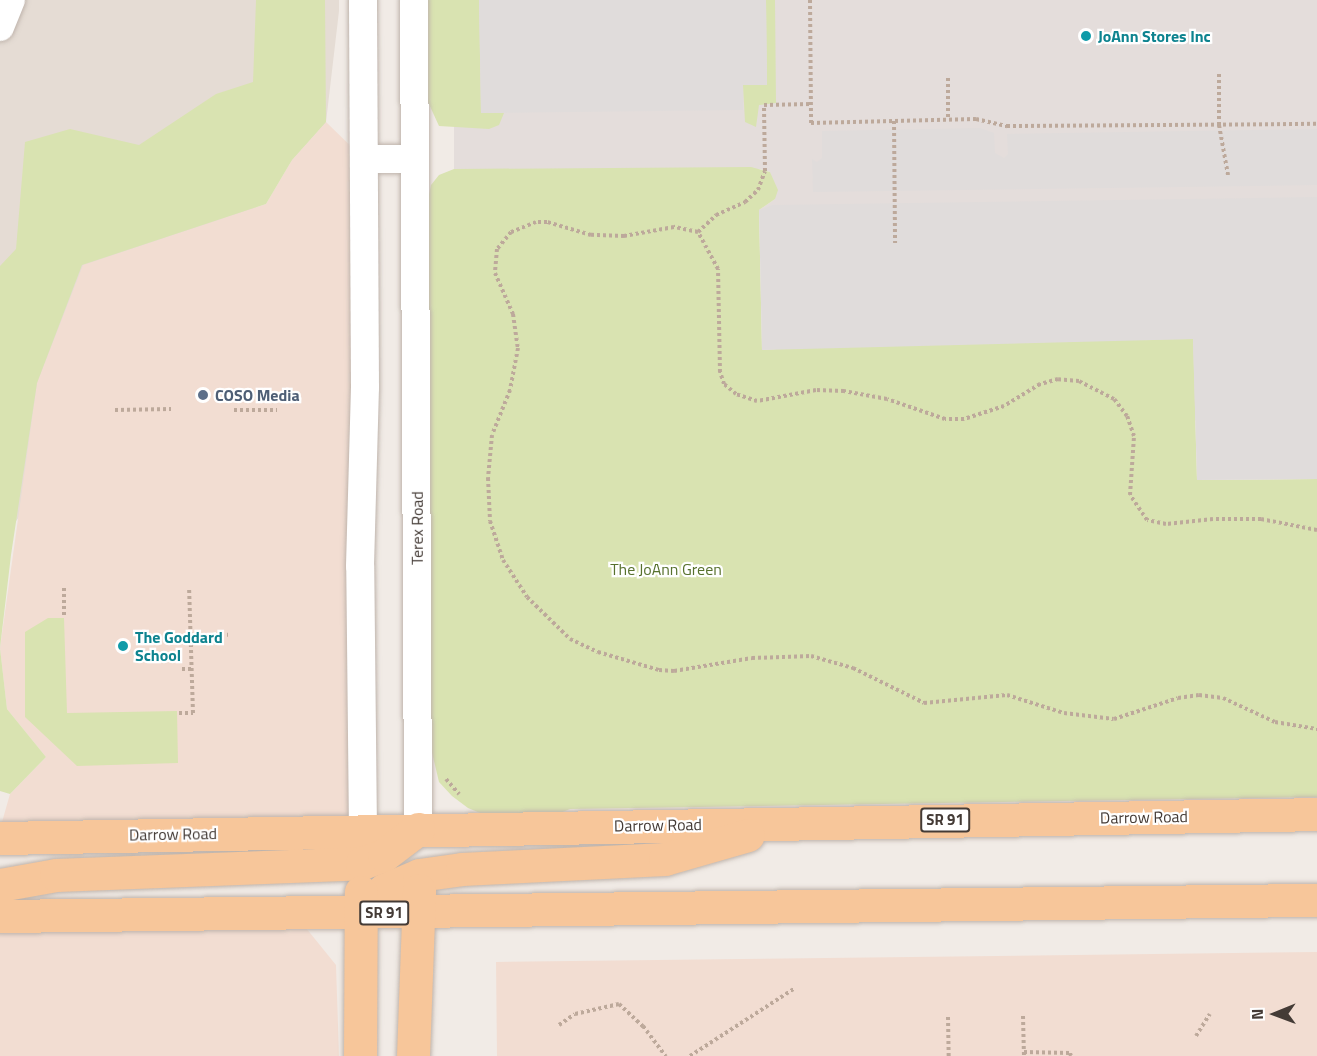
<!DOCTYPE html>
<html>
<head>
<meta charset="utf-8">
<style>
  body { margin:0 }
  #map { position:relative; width:1317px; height:1056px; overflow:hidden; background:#f1ebe6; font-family:"Titillium Web",sans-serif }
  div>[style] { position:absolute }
  .residential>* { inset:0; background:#e5dcd4 }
  .commercial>* { inset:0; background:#f2ddd2 }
  .industrial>* { inset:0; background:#e4dddb }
  .green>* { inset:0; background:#d9e3b1 }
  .parking>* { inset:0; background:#e0dcdb }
  .path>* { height:4px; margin-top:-2px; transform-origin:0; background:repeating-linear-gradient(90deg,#bda99b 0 3px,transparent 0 6px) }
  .roads { filter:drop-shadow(0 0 2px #bfb4ac) drop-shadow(0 0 2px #bfb4ac) }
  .minor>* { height:28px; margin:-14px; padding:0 14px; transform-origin:14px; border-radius:14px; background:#fff }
  .major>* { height:33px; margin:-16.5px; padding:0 16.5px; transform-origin:16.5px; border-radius:16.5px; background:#f7c69a }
  .dots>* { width:16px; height:16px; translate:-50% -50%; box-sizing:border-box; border:3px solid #fff; border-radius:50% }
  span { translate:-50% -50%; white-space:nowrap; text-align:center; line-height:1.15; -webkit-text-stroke:4.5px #fff; paint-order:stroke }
  .shield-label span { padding:2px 4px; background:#fff; border:2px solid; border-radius:4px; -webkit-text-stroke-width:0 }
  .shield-label { font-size:15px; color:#443b36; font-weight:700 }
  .culture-label { font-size:16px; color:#0d838f; font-weight:700 }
  .left { translate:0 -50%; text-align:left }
  .service-label { font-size:16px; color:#4e5e75; font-weight:700 }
  .street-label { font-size:16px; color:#443b36 }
  .park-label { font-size:16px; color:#57712d }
  .north { position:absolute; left:1245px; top:984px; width:60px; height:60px; -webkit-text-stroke:4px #fff; paint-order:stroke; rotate:269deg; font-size:16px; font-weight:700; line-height:24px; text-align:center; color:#443b36 }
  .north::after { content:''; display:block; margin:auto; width:21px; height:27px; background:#443b36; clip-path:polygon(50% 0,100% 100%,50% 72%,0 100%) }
</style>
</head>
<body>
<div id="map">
  <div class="residential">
    <i style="clip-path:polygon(0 0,339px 0,339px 11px,326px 122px,292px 160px,0 542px)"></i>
  </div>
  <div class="commercial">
    <i style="clip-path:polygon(326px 122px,364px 159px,363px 831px,0 829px,10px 794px,46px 757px,7px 709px,0 648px,37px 383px,83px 265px,266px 204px,292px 160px)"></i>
    <i style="clip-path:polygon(306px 928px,336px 965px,339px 1056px,0 1056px,0 930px)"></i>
    <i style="clip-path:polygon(1317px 952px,1317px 1056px,497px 1056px,496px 962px)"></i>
  </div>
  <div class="industrial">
    <i style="clip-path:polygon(454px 0,1317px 0,1317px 479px,759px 210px,775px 199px,770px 172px,760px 169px,454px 169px)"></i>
  </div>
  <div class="green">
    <i style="clip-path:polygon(256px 0,325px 0,326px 122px,292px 160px,266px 204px,82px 265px,37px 383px,11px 555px,0 648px,7px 709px,46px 757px,10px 794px,0 791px,0 266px,16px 249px,25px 142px,70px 129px,139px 145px,216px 94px,253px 82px)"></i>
    <i style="clip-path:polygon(426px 0,479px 0,481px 113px,504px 113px,499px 125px,489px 129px,439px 126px,428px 102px)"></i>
    <i style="clip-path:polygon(766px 0,775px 0,776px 103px,759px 105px,756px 127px,745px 122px,743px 85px,767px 85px)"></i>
    <i style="clip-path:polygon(751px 167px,770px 172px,778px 190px,775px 199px,759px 210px,762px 350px,850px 344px,1193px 339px,1197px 480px,1317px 479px,1317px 797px,570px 809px,555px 815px,485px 815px,468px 808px,452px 796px,439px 782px,429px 740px,425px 213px,431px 185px,439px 175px,454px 169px)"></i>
    <i style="clip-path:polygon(48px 618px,64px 618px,67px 713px,177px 711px,178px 763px,77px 766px,25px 717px,25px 632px)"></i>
  </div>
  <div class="parking">
    <i style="clip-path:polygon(479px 0,766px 0,767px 85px,743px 85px,743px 110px,481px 113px)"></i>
    <i style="clip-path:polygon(980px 128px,994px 133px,995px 153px,1004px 158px,1008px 154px,1007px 134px,1317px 129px,1317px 185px,813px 192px,812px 159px,817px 162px,822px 158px,822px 131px)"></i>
    <i style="clip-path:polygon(1317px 197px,1317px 479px,1197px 480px,1193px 339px,762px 350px,759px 210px,773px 205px)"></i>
  </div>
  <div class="path">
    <i style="left:810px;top:0;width:123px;rotate:89.5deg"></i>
    <i style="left:811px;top:123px;width:165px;rotate:-1.4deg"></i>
    <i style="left:976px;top:119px;width:32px;rotate:13deg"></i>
    <i style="left:1007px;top:126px;width:310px;rotate:-0.4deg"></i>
    <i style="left:1219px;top:74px;width:51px;rotate:90deg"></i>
    <i style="left:1219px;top:125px;width:51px;rotate:79.8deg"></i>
    <i style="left:948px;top:78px;width:42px;rotate:90deg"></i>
    <i style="left:894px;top:121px;width:122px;rotate:89.5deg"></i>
    <i style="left:698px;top:232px;width:25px;rotate:-43deg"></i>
    <i style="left:716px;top:215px;width:32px;rotate:-24deg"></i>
    <i style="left:745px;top:202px;width:18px;rotate:-43deg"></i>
    <i style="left:758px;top:190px;width:20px;rotate:-70deg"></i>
    <i style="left:765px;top:171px;width:66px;rotate:-90.9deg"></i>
    <i style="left:764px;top:105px;width:47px;rotate:-1.2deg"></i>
    <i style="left:115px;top:410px;width:56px;rotate:-1deg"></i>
    <i style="left:234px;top:410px;width:43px"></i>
    <i style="left:1317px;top:530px;width:57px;rotate:-168.9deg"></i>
    <i style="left:1261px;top:519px;width:48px;rotate:180deg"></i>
    <i style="left:1213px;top:519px;width:47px;rotate:173.9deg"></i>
    <i style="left:1166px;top:524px;width:19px;rotate:-168deg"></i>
    <i style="left:1147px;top:520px;width:30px;rotate:-124deg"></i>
    <i style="left:1130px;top:495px;width:59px;rotate:-86.1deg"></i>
    <i style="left:1134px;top:436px;width:21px;rotate:-109deg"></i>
    <i style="left:1127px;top:416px;width:21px;rotate:-127deg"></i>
    <i style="left:1114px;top:399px;width:39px;rotate:-153deg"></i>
    <i style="left:1079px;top:381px;width:21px;rotate:-175deg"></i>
    <i style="left:1058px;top:379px;width:19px;rotate:164deg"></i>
    <i style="left:1040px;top:384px;width:42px;rotate:148.6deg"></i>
    <i style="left:1004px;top:406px;width:42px;rotate:162deg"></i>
    <i style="left:964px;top:419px;width:19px;rotate:180deg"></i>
    <i style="left:945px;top:419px;width:61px;rotate:-161deg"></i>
    <i style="left:887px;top:399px;width:44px;rotate:-169.5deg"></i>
    <i style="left:844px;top:391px;width:28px;rotate:-178deg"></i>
    <i style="left:816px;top:390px;width:60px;rotate:169.4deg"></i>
    <i style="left:757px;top:401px;width:22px;rotate:-162deg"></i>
    <i style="left:736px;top:394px;width:16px;rotate:-140deg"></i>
    <i style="left:724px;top:384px;width:13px;rotate:-108deg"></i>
    <i style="left:720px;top:372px;width:103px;rotate:-91.1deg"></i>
    <i style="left:718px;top:269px;width:42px;rotate:-118.4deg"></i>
    <i style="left:698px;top:232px;width:25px;rotate:-168deg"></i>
    <i style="left:674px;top:227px;width:51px;rotate:169.8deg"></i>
    <i style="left:624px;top:236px;width:33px;rotate:-178deg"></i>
    <i style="left:591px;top:235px;width:46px;rotate:-163.5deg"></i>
    <i style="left:547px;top:222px;width:11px;rotate:180deg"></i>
    <i style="left:536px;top:222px;width:27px;rotate:158deg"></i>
    <i style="left:511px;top:232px;width:22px;rotate:129deg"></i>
    <i style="left:497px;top:249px;width:24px;rotate:95deg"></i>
    <i style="left:495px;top:273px;width:45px;rotate:66.3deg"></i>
    <i style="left:513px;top:314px;width:34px;rotate:82deg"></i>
    <i style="left:518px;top:348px;width:43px;rotate:100.8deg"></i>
    <i style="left:510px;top:390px;width:48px;rotate:111.8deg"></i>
    <i style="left:492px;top:435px;width:43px;rotate:95.3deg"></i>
    <i style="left:488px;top:478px;width:43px;rotate:87.3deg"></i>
    <i style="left:490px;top:521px;width:41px;rotate:71.6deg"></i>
    <i style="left:503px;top:560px;width:44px;rotate:57deg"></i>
    <i style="left:527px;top:597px;width:60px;rotate:44.3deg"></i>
    <i style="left:570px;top:639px;width:31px;rotate:25deg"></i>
    <i style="left:598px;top:652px;width:64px;rotate:16.4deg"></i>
    <i style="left:659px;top:670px;width:15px;rotate:4deg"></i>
    <i style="left:674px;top:671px;width:79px;rotate:-9.5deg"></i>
    <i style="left:752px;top:658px;width:59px;rotate:-1.9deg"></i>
    <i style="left:811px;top:656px;width:44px;rotate:15.9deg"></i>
    <i style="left:853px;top:668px;width:79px;rotate:26.2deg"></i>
    <i style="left:924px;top:703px;width:83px;rotate:-5.5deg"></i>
    <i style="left:1007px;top:695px;width:60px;rotate:17.5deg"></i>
    <i style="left:1064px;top:713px;width:50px;rotate:6.8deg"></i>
    <i style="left:1114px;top:719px;width:67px;rotate:-18.2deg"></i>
    <i style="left:1178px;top:698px;width:21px;rotate:-8deg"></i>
    <i style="left:1199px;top:695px;width:24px;rotate:7deg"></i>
    <i style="left:1223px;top:698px;width:57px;rotate:24.8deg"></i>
    <i style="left:1275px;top:722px;width:43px;rotate:9.5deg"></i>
    <i style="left:64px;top:588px;width:27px;rotate:90deg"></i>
    <i style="left:191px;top:636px;width:37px;rotate:-2deg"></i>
    <i style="left:182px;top:669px;width:10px"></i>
    <i style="left:179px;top:713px;width:14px"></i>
    <i style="left:193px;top:713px;width:126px;rotate:-91.8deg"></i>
    <i style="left:446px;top:779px;width:20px;rotate:49deg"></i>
    <i style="left:1023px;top:1016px;width:40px;rotate:88.6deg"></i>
    <i style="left:948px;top:1017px;width:39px;rotate:89deg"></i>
    <i style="left:559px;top:1025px;width:19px;rotate:-35deg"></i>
    <i style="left:575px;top:1014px;width:45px;rotate:-12.8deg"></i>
    <i style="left:619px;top:1004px;width:33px;rotate:43deg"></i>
    <i style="left:643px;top:1026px;width:38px;rotate:53deg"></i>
    <i style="left:1196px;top:1036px;width:26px;rotate:-58deg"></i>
    <i style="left:1024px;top:1052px;width:46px;rotate:1.2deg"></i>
    <i style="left:1070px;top:1053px;width:3px;rotate:72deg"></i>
    <i style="left:690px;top:1056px;width:125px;rotate:-32.9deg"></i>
  </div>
  <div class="roads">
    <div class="minor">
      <i style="left:414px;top:0;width:829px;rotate:89.72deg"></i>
      <i style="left:0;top:27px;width:29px;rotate:-68deg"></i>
      <i style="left:364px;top:159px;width:51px"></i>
      <i style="left:363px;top:831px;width:265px;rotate:-90.6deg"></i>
      <i style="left:360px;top:566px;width:179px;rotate:-88.4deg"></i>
      <i style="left:365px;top:387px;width:387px;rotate:-90.3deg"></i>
    </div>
    <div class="major">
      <i style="left:0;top:838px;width:1317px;rotate:-1.04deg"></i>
      <i style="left:0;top:885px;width:57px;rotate:-10.1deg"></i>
      <i style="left:56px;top:875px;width:306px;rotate:-2.2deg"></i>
      <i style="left:362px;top:863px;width:23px;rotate:-20deg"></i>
      <i style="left:384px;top:855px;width:43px;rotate:-37.4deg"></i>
      <i style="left:361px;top:913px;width:33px;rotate:-45deg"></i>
      <i style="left:384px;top:890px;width:38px;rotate:-23deg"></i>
      <i style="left:419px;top:875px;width:43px;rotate:-7.9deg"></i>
      <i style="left:462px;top:869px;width:203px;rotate:-2.8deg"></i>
      <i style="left:665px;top:859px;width:86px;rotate:-16.1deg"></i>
      <i style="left:0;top:916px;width:1317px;rotate:-0.7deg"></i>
      <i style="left:360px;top:1056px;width:164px;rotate:-89.7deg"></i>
      <i style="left:413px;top:1056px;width:166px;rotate:-87.9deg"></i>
    </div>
  </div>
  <div class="dots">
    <i style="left:1086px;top:36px;background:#0f9aa8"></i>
    <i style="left:203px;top:395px;background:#5c6f8a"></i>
    <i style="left:123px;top:646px;background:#0f9aa8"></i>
  </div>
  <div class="shield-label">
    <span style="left:945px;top:820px">SR 91</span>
    <span style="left:384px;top:913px">SR 91</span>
  </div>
  <div class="culture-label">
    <span class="left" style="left:1098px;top:36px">JoAnn Stores Inc</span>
    <span class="left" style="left:135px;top:646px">The Goddard<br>School</span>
  </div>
  <div class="service-label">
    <span class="left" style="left:215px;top:395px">COSO Media</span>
  </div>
  <div class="street-label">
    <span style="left:417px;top:528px;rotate:-90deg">Terex Road</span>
    <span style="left:1144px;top:817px;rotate:-1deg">Darrow Road</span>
    <span style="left:658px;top:825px;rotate:-1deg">Darrow Road</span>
    <span style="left:173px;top:834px;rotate:-1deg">Darrow Road</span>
  </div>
  <div class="park-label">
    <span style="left:666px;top:569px">The JoAnn Green</span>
  </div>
  <div class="north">N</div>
</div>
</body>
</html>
